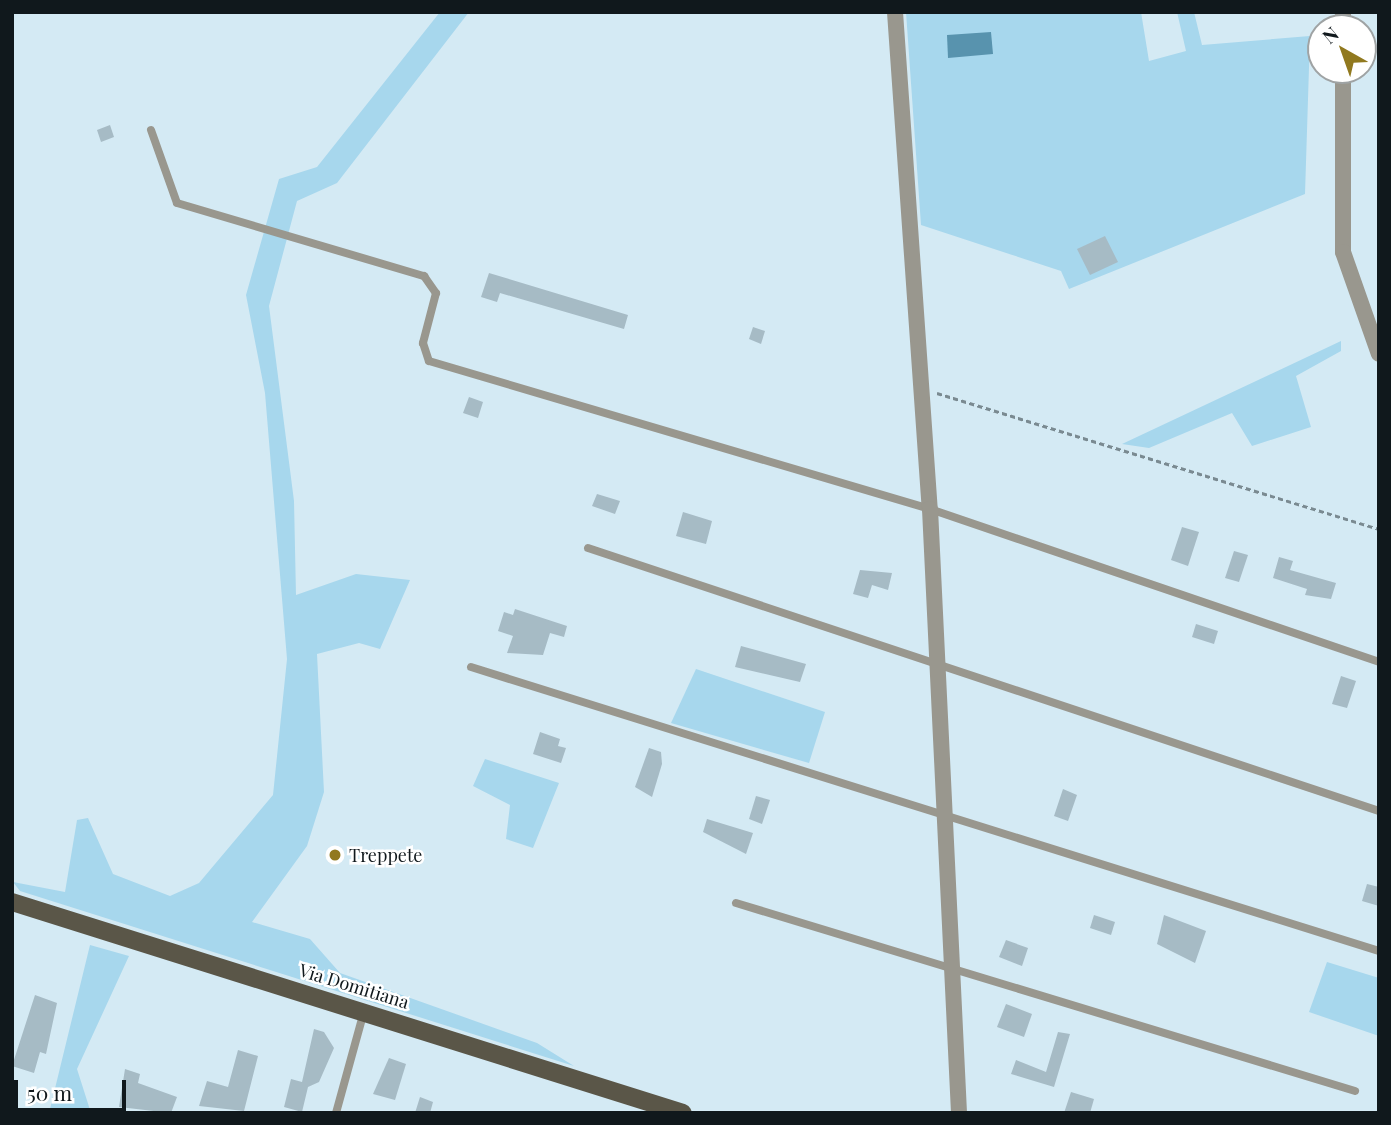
<!DOCTYPE html>
<html>
<head>
<meta charset="utf-8">
<style>
  body { margin:0 }
  #map { position:relative; width:1391px; height:1125px; overflow:hidden; background:#d4eaf4; font-family:"Playfair Display",serif }
  div>[style] { position:absolute }
  .green>* { inset:0; background:#a7d7ed }
  .water>* { inset:0; background:#5893ae }
  .building>* { inset:0; background:#a6bbc5 }
  .path>* { height:2.5px; margin-top:-1.25px; transform-origin:0; background:repeating-linear-gradient(90deg,#7a8a91 0 5px,transparent 0 8.5px) }
  .service>* { height:8px; margin:-4px; padding:0 4px; transform-origin:4px; border-radius:4px; background:#99978e }
  .minor>* { height:16px; margin:-8px; padding:0 8px; transform-origin:8px; border-radius:8px; background:#99978e }
  .primary>* { height:18px; margin:-9px; padding:0 9px; transform-origin:9px; border-radius:9px; background:#5a5648 }
  .dots>* { width:19px; height:19px; translate:-50% -50%; box-sizing:border-box; border:4px solid #fff; border-radius:50% }
  span { translate:-50% -50%; white-space:nowrap; text-align:center; line-height:1.15; -webkit-text-stroke:5px #fff; paint-order:stroke }
  .poi-label { font-size:18px; color:#10181c }
  .left { translate:0 -50%; text-align:left }
  .street-label { font-size:18px; color:#10181c }
  .frame { position:absolute; inset:0; border:14px solid #10181c; pointer-events:none }
  .north { position:absolute; left:1307px; top:14px; width:70px; height:70px; box-sizing:border-box; background:#fff; border:2px solid #9fa3a4; border-radius:50%; rotate:320deg; font-size:19px; font-weight:700; line-height:28px; text-align:center; color:#10181c }
  .north::after { content:''; display:block; margin:auto; width:24px; height:32px; background:#91791f; clip-path:polygon(50% 0,100% 100%,50% 72%,0 100%) }
  .scale { position:absolute; left:14px; top:1080px; width:112px; height:32px; box-sizing:border-box; border:4px solid #10181c; border-top:0; padding-left:9px; font-size:21px; line-height:24px; white-space:nowrap; color:#10181c; -webkit-text-stroke:5px #fff; paint-order:stroke }
</style>
</head>
<body>
<div id="map">
  <div class="green">
    <i style="clip-path:polygon(440px 12px,469px 12px,337px 183px,297px 201px,269px 306px,294px 501px,296px 595px,356px 574px,410px 580px,380px 649px,359px 643px,317px 654px,324px 792px,307px 846px,252px 922px,310px 939px,340px 973px,537px 1043px,574px 1066px,20px 891px,13px 882px,65px 892px,77px 820px,88px 818px,113px 874px,170px 896px,199px 883px,273px 795px,287px 659px,265px 393px,246px 295px,279px 179px,317px 167px)"></i>
    <i style="clip-path:polygon(906px 12px,1141px 12px,1149px 61px,1186px 51px,1177px 12px,1194px 12px,1202px 45px,1310px 36px,1305px 194px,1069px 289px,1061px 271px,921px 225px)"></i>
    <i style="clip-path:polygon(1341px 341px,1341px 351px,1296px 376px,1311px 427px,1252px 446px,1232px 413px,1149px 448px,1122px 444px)"></i>
    <i style="clip-path:polygon(696px 669px,825px 712px,809px 763px,671px 723px)"></i>
    <i style="clip-path:polygon(485px 759px,559px 783px,533px 848px,506px 839px,510px 805px,473px 786px)"></i>
    <i style="clip-path:polygon(90px 945px,129px 956px,77px 1069px,91px 1113px,49px 1113px)"></i>
    <i style="clip-path:polygon(1327px 962px,1379px 978px,1379px 1036px,1309px 1012px)"></i>
  </div>
  <div class="water">
    <i style="clip-path:polygon(991px 32px,993px 54px,948px 58px,947px 35px)"></i>
  </div>
  <div class="building">
    <i style="clip-path:polygon(110px 125px,114px 137px,101px 142px,97px 130px)"></i>
    <i style="clip-path:polygon(1105px 236px,1118px 262px,1090px 275px,1077px 249px)"></i>
    <i style="clip-path:polygon(489px 273px,628px 315px,624px 329px,500px 293px,497px 302px,481px 297px)"></i>
    <i style="clip-path:polygon(753px 327px,765px 331px,761px 344px,749px 339px)"></i>
    <i style="clip-path:polygon(469px 397px,483px 402px,478px 418px,463px 413px)"></i>
    <i style="clip-path:polygon(597px 494px,620px 501px,615px 514px,592px 506px)"></i>
    <i style="clip-path:polygon(683px 512px,712px 521px,706px 544px,676px 536px)"></i>
    <i style="clip-path:polygon(1182px 527px,1199px 532px,1188px 566px,1171px 560px)"></i>
    <i style="clip-path:polygon(1234px 551px,1248px 555px,1239px 582px,1225px 578px)"></i>
    <i style="clip-path:polygon(1279px 557px,1293px 561px,1290px 570px,1336px 583px,1331px 599px,1305px 595px,1307px 589px,1273px 578px)"></i>
    <i style="clip-path:polygon(860px 570px,892px 573px,888px 590px,872px 585px,868px 598px,853px 594px)"></i>
    <i style="clip-path:polygon(515px 609px,567px 626px,564px 637px,550px 633px,543px 655px,507px 653px,513px 636px,498px 631px,504px 612px,513px 615px)"></i>
    <i style="clip-path:polygon(1196px 624px,1218px 631px,1214px 644px,1192px 637px)"></i>
    <i style="clip-path:polygon(741px 646px,806px 664px,800px 682px,735px 667px)"></i>
    <i style="clip-path:polygon(1341px 676px,1356px 681px,1347px 708px,1332px 704px)"></i>
    <i style="clip-path:polygon(540px 732px,560px 739px,558px 746px,566px 748px,561px 763px,533px 754px)"></i>
    <i style="clip-path:polygon(649px 748px,661px 752px,662px 764px,652px 797px,635px 787px)"></i>
    <i style="clip-path:polygon(1063px 789px,1077px 795px,1068px 821px,1054px 816px)"></i>
    <i style="clip-path:polygon(756px 796px,770px 800px,762px 824px,749px 819px)"></i>
    <i style="clip-path:polygon(707px 819px,753px 833px,746px 854px,703px 832px)"></i>
    <i style="clip-path:polygon(1367px 884px,1379px 887px,1379px 906px,1362px 901px)"></i>
    <i style="clip-path:polygon(1094px 915px,1115px 922px,1111px 935px,1090px 928px)"></i>
    <i style="clip-path:polygon(1164px 915px,1206px 931px,1195px 963px,1157px 944px)"></i>
    <i style="clip-path:polygon(1006px 940px,1028px 948px,1022px 966px,999px 957px)"></i>
    <i style="clip-path:polygon(35px 995px,57px 1003px,46px 1054px,40px 1052px,34px 1073px,12px 1066px)"></i>
    <i style="clip-path:polygon(1006px 1004px,1032px 1014px,1024px 1037px,997px 1027px)"></i>
    <i style="clip-path:polygon(314px 1029px,324px 1032px,334px 1048px,319px 1082px,308px 1087px,302px 1112px,284px 1107px,291px 1079px,302px 1082px)"></i>
    <i style="clip-path:polygon(1058px 1032px,1070px 1034px,1054px 1087px,1011px 1074px,1016px 1060px,1046px 1072px)"></i>
    <i style="clip-path:polygon(238px 1050px,258px 1056px,244px 1111px,199px 1106px,207px 1081px,228px 1087px)"></i>
    <i style="clip-path:polygon(389px 1058px,406px 1064px,395px 1100px,373px 1094px)"></i>
    <i style="clip-path:polygon(125px 1069px,140px 1074px,138px 1083px,177px 1097px,171px 1113px,119px 1107px)"></i>
    <i style="clip-path:polygon(1071px 1092px,1094px 1099px,1090px 1113px,1064px 1113px)"></i>
    <i style="clip-path:polygon(420px 1097px,433px 1102px,430px 1113px,415px 1113px)"></i>
  </div>
  <div class="path">
    <i style="left:937px;top:393px;width:462px;rotate:17.1deg"></i>
  </div>
  <div class="service">
    <i style="left:151px;top:130px;width:77px;rotate:70.4deg"></i>
    <i style="left:177px;top:203px;width:258px;rotate:16.5deg"></i>
    <i style="left:424px;top:276px;width:21px;rotate:55deg"></i>
    <i style="left:436px;top:293px;width:52px;rotate:104.6deg"></i>
    <i style="left:423px;top:343px;width:19px;rotate:72deg"></i>
    <i style="left:429px;top:361px;width:522px;rotate:16.46deg"></i>
    <i style="left:930px;top:509px;width:474px;rotate:18.8deg"></i>
    <i style="left:588px;top:548px;width:834px;rotate:18.39deg"></i>
    <i style="left:471px;top:667px;width:951px;rotate:17.37deg"></i>
    <i style="left:736px;top:903px;width:647px;rotate:16.89deg"></i>
    <i style="left:336px;top:1113px;width:106px;rotate:-74.6deg"></i>
  </div>
  <div class="minor">
    <i style="left:895px;top:12px;width:498px;rotate:86deg"></i>
    <i style="left:930px;top:509px;width:605px;rotate:87.25deg"></i>
    <i style="left:1343px;top:12px;width:16px;rotate:90deg"></i>
    <i style="left:1343px;top:70px;width:182px;rotate:90deg"></i>
    <i style="left:1343px;top:252px;width:108px;rotate:70.6deg"></i>
  </div>
  <div class="primary">
    <i style="left:12px;top:902px;width:703px;rotate:17.46deg"></i>
  </div>
  <div class="dots">
    <i style="left:335px;top:855px;background:#91791f"></i>
  </div>
  <div class="poi-label">
    <span class="left" style="left:349px;top:855px">Treppete</span>
  </div>
  <div class="street-label">
    <span style="left:354px;top:986px;rotate:17deg">Via Domitiana</span>
  </div>
  <div class="frame"></div>
  <div class="north">N</div>
  <div class="scale">50 m</div>
</div>
</body>
</html>
